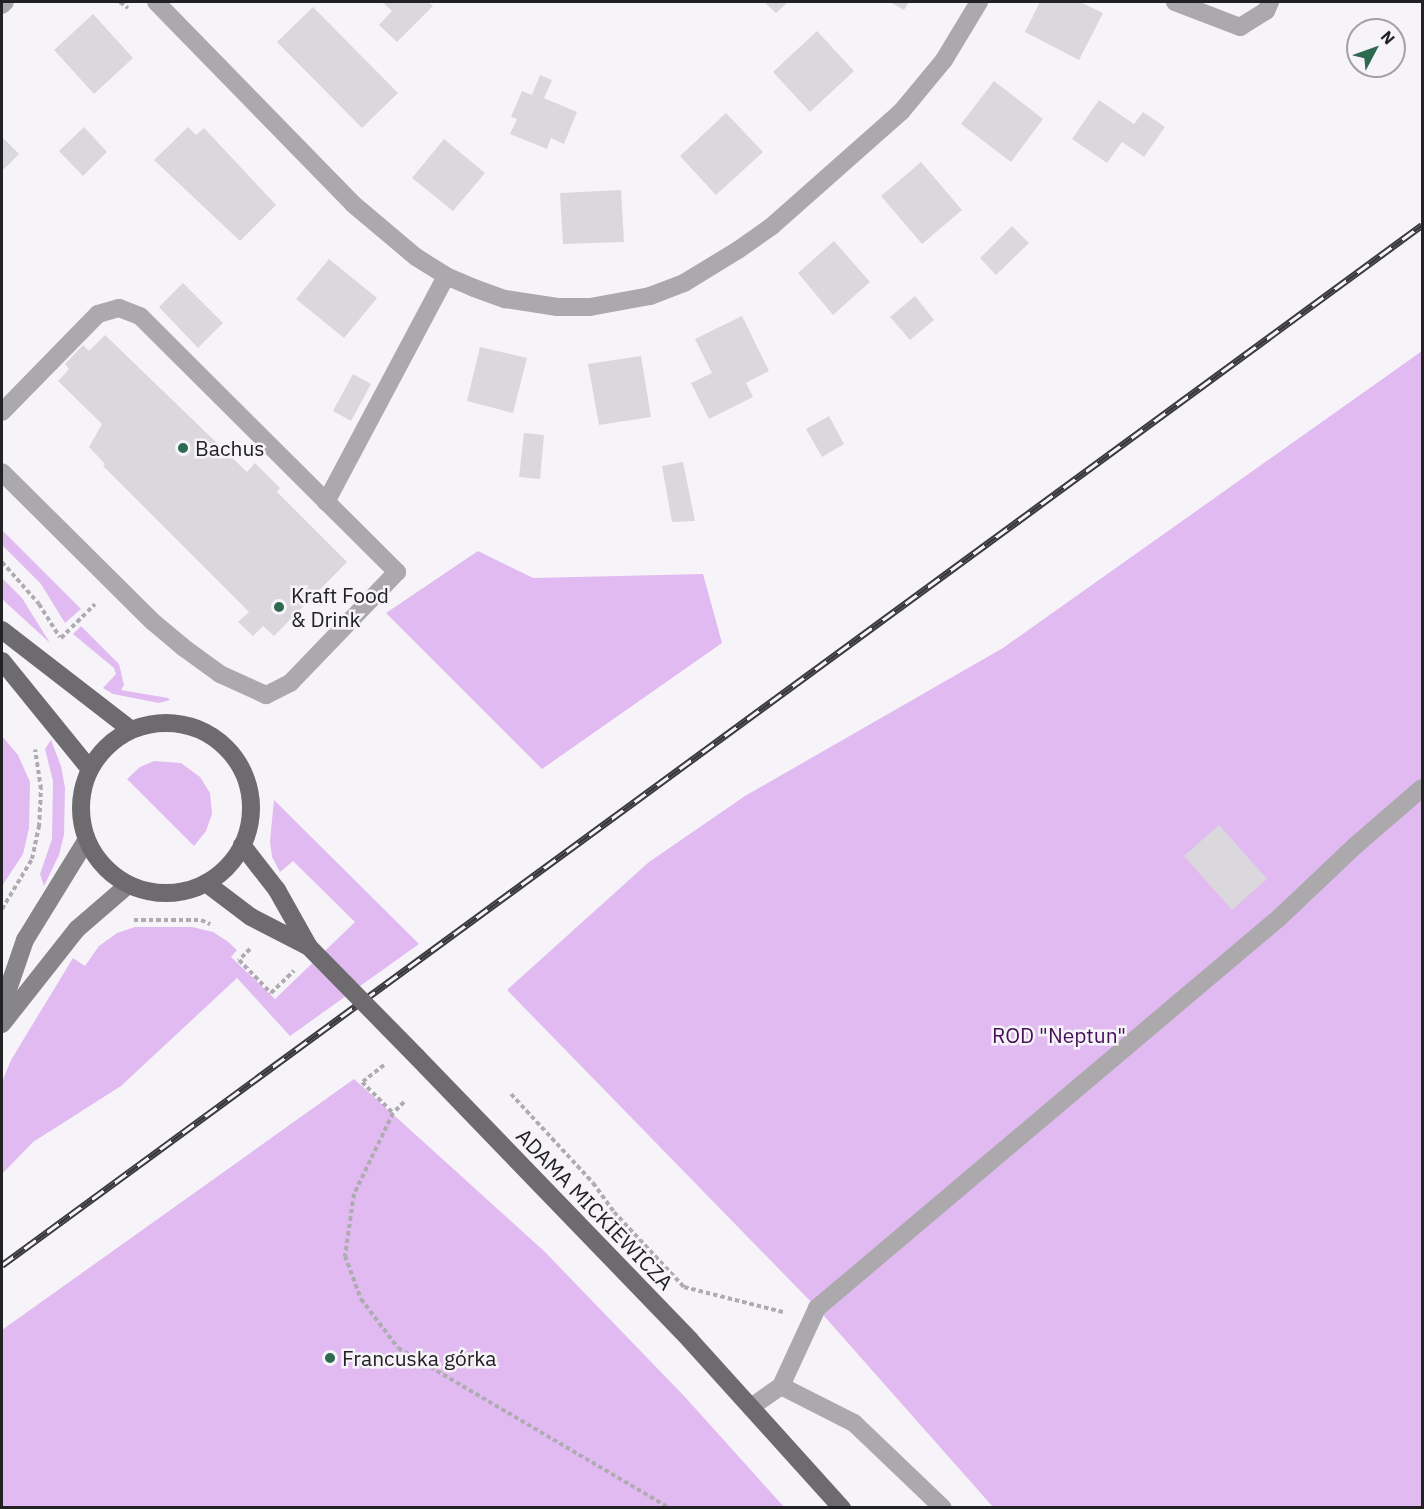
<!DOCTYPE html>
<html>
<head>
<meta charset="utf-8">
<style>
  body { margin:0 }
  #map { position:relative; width:1424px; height:1509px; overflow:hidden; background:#f7f4f9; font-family:"IBM Plex Sans",sans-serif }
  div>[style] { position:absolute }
  .green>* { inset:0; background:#e0baf1 }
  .building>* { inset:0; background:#dbd8dd }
  .path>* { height:4px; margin-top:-2px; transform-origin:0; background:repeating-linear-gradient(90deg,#aeacb0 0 4.5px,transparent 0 7.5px) }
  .service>* { height:18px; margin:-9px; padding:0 9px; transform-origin:9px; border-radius:9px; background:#aba9ac }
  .minor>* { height:18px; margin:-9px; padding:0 9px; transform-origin:9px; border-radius:9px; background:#aba9ac }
  .secondary>* { height:18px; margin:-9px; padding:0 9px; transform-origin:9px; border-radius:9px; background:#878588 }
  .primary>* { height:18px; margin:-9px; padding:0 9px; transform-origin:9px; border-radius:9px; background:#6e6b6f }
  .primary>.ring { margin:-9px; padding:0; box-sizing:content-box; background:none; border:18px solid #6e6b6f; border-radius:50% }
  .rail>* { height:7px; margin-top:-3.5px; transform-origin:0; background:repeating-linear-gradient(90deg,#f7f4f9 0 14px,#3a393b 0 28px); box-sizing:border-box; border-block:2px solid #3a393b }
  .primary-bridge>* { height:18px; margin:-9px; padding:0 9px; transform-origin:9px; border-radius:9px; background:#6e6b6f }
  .dots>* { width:16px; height:16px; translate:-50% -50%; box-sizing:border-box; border:3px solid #f7f4f9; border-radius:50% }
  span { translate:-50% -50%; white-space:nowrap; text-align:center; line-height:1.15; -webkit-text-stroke:5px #f7f4f9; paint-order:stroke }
  .poi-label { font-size:21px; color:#222123 }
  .left { translate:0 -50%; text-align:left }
  .park-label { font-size:21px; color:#441057 }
  .street-label { font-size:21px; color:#222123 }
  .frame { position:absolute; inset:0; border:3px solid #222123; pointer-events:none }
  .north { position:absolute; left:1346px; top:18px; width:60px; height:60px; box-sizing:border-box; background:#f7f4f9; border:2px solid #a2a0a3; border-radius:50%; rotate:49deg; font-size:16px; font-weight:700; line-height:24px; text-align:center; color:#222123 }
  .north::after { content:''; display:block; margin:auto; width:21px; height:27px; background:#2e6952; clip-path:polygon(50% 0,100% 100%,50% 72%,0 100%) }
</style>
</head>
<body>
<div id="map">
  <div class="green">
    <i style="clip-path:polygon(1422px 351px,1422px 1506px,993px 1507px,817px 1308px,507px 990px,649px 862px,745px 796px,1003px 648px)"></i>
    <i style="clip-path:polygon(2px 530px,81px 609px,65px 623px,41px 584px,2px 545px)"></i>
    <i style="clip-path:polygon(478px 551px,533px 578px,703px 574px,722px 643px,542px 769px,386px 613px)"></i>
    <i style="clip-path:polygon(2px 578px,22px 598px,50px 643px,2px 599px)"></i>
    <i style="clip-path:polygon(81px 626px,119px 664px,124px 685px,121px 690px,168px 698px,170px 700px,159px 703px,113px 694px,103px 688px,116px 674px,114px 668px,73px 634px)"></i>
    <i style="clip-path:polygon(2px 736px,18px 755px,30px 782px,29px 828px,23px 854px,2px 886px)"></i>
    <i style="clip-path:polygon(51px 740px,61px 766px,65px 788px,64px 835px,59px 855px,44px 886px,40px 874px,52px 839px,53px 781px,45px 749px)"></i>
    <i style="clip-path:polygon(154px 761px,181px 763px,200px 777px,210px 793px,212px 814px,206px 831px,194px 846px,127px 779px,140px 767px)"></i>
    <i style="clip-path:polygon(274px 800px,419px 944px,290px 1036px,237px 978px,121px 1086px,33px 1142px,2px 1174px,2px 1082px,11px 1060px,73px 958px,85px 966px,99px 946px,117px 933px,135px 927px,192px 927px,213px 932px,227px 941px,237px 950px,231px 957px,275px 999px,355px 922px,293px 861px,280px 872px,272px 857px,270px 841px)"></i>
    <i style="clip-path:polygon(354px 1079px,544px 1251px,685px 1397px,784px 1507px,2px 1507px,2px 1330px)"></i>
  </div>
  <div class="building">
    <i style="clip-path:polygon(382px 2px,428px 2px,433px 6px,397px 42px,379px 25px,392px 11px)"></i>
    <i style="clip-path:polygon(764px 2px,788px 2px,776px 13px)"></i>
    <i style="clip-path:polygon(890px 2px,909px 2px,904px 10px)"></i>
    <i style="clip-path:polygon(1040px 2px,1080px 2px,1103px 13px,1079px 60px,1025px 32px)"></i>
    <i style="clip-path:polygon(313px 7px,398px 93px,362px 128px,277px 42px)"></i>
    <i style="clip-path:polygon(93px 14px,133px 58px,94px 94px,54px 50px)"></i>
    <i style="clip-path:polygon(817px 31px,854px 71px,810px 112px,773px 72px)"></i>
    <i style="clip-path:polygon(540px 75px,552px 80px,544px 98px,577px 112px,564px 144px,551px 138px,547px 149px,510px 134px,517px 119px,511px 117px,522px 91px,532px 95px)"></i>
    <i style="clip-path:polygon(994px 81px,1043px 119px,1011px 162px,961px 124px)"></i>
    <i style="clip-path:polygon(1099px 100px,1134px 124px,1143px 112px,1165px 127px,1144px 157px,1122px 142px,1107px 163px,1072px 139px)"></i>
    <i style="clip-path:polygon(726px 113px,763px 152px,716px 195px,680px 156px)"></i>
    <i style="clip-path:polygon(84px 127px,107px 152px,83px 176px,59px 151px)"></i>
    <i style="clip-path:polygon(188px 127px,196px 135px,204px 128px,276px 205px,240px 241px,154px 160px)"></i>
    <i style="clip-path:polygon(2px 137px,19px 154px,2px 171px)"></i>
    <i style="clip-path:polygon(444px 139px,485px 173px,453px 211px,412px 178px)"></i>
    <i style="clip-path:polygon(921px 162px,962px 210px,922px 244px,881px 196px)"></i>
    <i style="clip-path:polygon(621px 190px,624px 242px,563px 244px,560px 193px)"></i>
    <i style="clip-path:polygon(1012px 226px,1029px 243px,996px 275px,980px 258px)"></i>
    <i style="clip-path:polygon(834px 241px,870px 282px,833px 315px,798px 273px)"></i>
    <i style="clip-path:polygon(329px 259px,377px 298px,344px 338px,296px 299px)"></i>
    <i style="clip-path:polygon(183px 283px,223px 323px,198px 348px,159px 307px)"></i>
    <i style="clip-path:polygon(915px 296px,934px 320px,910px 340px,890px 317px)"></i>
    <i style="clip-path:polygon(742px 316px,769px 371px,746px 383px,753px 397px,709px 419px,691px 383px,712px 373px,695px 339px)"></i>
    <i style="clip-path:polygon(105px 335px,247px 472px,255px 463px,280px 488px,277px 492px,347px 562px,274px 636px,263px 626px,253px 636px,238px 622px,249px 612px,103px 466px,105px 464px,89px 447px,102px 424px,58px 381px,69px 369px,65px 364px,83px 345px,89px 351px)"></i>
    <i style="clip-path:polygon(480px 347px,527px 358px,513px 413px,467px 401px)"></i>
    <i style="clip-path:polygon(641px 356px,651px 417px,599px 425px,588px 364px)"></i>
    <i style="clip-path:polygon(353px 374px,371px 384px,351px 421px,333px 411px)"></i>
    <i style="clip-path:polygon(829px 416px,844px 444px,822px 457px,806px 429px)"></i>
    <i style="clip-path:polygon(524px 433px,544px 435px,540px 479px,519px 477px)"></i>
    <i style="clip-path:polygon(683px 462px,695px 521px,672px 522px,662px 466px)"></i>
    <i style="clip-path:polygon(1219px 825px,1267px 879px,1232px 910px,1184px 856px)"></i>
  </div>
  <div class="path">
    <i style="left:120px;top:2px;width:10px;rotate:37deg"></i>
    <i style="left:2px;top:562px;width:56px;rotate:48.6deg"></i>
    <i style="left:39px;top:604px;width:39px;rotate:58deg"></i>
    <i style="left:61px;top:638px;width:48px;rotate:-45deg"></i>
    <i style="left:2px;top:909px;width:58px;rotate:-59deg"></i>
    <i style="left:32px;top:859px;width:33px;rotate:-78deg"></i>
    <i style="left:39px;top:827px;width:38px;rotate:-87deg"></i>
    <i style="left:41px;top:789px;width:40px;rotate:-98.5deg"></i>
    <i style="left:134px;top:920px;width:67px"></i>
    <i style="left:201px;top:920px;width:10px;rotate:24deg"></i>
    <i style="left:250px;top:949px;width:16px;rotate:135deg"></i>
    <i style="left:239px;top:960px;width:46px;rotate:45.9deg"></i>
    <i style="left:271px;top:993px;width:32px;rotate:-44deg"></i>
    <i style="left:384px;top:1065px;width:28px;rotate:142deg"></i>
    <i style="left:362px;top:1082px;width:44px;rotate:45deg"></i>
    <i style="left:511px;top:1094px;width:121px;rotate:47.3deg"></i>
    <i style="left:593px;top:1183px;width:36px;rotate:54deg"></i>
    <i style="left:614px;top:1212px;width:103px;rotate:47deg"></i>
    <i style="left:684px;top:1287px;width:102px;rotate:14.2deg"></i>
    <i style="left:404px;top:1102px;width:16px;rotate:135deg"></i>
    <i style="left:393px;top:1113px;width:90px;rotate:115.7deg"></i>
    <i style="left:354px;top:1194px;width:63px;rotate:98.3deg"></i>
    <i style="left:345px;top:1256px;width:46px;rotate:69.6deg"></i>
    <i style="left:361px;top:1299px;width:61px;rotate:52.9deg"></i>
    <i style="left:398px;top:1348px;width:316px;rotate:30.5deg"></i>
  </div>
  <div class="service">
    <i style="left:2px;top:412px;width:137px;rotate:-45.6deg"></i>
    <i style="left:98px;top:314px;width:22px;rotate:-16deg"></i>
    <i style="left:119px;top:308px;width:22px;rotate:21deg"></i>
    <i style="left:140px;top:316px;width:363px;rotate:44.9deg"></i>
    <i style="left:397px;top:572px;width:154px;rotate:133.9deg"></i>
    <i style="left:290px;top:683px;width:27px;rotate:153deg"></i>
    <i style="left:266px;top:695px;width:51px;rotate:-155.5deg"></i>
    <i style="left:220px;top:674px;width:46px;rotate:-143.9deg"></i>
    <i style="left:183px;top:647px;width:40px;rotate:-140deg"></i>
    <i style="left:152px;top:621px;width:211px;rotate:-135.2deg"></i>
    <i style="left:326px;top:502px;width:256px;rotate:-62deg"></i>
    <i style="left:781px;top:1386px;width:86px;rotate:-65.2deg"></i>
    <i style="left:817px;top:1308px;width:606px;rotate:-40.18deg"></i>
    <i style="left:1280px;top:917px;width:105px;rotate:-43.5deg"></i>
    <i style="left:1356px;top:845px;width:87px;rotate:-40.8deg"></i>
    <i style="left:751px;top:1407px;width:37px;rotate:-35deg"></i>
    <i style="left:781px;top:1386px;width:82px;rotate:26.9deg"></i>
    <i style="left:854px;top:1423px;width:123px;rotate:43.7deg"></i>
  </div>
  <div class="minor">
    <i style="left:156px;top:2px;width:282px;rotate:45.7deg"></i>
    <i style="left:353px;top:204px;width:82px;rotate:40.1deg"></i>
    <i style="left:416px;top:257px;width:36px;rotate:32deg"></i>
    <i style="left:446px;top:276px;width:30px;rotate:23deg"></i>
    <i style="left:474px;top:288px;width:33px;rotate:20deg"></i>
    <i style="left:505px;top:299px;width:53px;rotate:8.7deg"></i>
    <i style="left:557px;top:307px;width:33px"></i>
    <i style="left:590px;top:307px;width:61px;rotate:-10.4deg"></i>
    <i style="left:650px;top:296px;width:36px;rotate:-21deg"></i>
    <i style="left:684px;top:283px;width:63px;rotate:-31.4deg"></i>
    <i style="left:738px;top:250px;width:42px;rotate:-35.2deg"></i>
    <i style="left:772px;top:226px;width:172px;rotate:-41.5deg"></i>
    <i style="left:901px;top:112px;width:67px;rotate:-50.4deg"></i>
    <i style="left:944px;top:60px;width:68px;rotate:-58.9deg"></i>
    <i style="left:1175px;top:2px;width:70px;rotate:21deg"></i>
    <i style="left:1240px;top:27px;width:31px;rotate:-32deg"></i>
    <i style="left:1266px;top:11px;width:10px;rotate:-66deg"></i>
    <i style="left:2px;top:5px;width:4px;rotate:-45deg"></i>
  </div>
  <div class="secondary">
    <i style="left:2px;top:1007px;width:71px;rotate:-71.1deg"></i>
    <i style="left:25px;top:940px;width:116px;rotate:-58.4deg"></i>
    <i style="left:2px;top:1024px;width:121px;rotate:-51.7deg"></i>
    <i style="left:77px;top:929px;width:67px;rotate:-40.8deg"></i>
  </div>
  <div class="primary">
    <i style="left:2px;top:630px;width:162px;rotate:37.7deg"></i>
    <i style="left:2px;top:661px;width:138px;rotate:50.9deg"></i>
    <i class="ring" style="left:81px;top:723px;width:152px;height:152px"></i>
    <i style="left:242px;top:845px;width:57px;rotate:52.1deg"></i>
    <i style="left:277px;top:890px;width:65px;rotate:60.7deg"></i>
    <i style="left:206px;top:883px;width:56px;rotate:37.1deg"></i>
    <i style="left:251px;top:917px;width:65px;rotate:27.3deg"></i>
    <i style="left:417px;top:1057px;width:393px;rotate:46deg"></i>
    <i style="left:690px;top:1340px;width:227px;rotate:47.9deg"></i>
  </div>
  <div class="rail">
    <i style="left:2px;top:1265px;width:1760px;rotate:-36.22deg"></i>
  </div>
  <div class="primary-bridge">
    <i style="left:309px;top:947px;width:154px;rotate:45.5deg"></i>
  </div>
  <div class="dots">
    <i style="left:183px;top:448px;background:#2e6952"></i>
    <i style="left:279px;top:607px;background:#2e6952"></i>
    <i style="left:330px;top:1358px;background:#2e6952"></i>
  </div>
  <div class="poi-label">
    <span class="left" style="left:195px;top:448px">Bachus</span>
    <span class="left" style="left:291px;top:607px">Kraft Food<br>&amp; Drink</span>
    <span class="left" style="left:342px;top:1358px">Francuska górka</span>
  </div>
  <div class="park-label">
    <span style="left:1059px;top:1035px">ROD "Neptun"</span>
  </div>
  <div class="street-label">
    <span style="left:595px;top:1209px;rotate:46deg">ADAMA MICKIEWICZA</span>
  </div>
  <div class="frame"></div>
  <div class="north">N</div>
</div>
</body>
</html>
